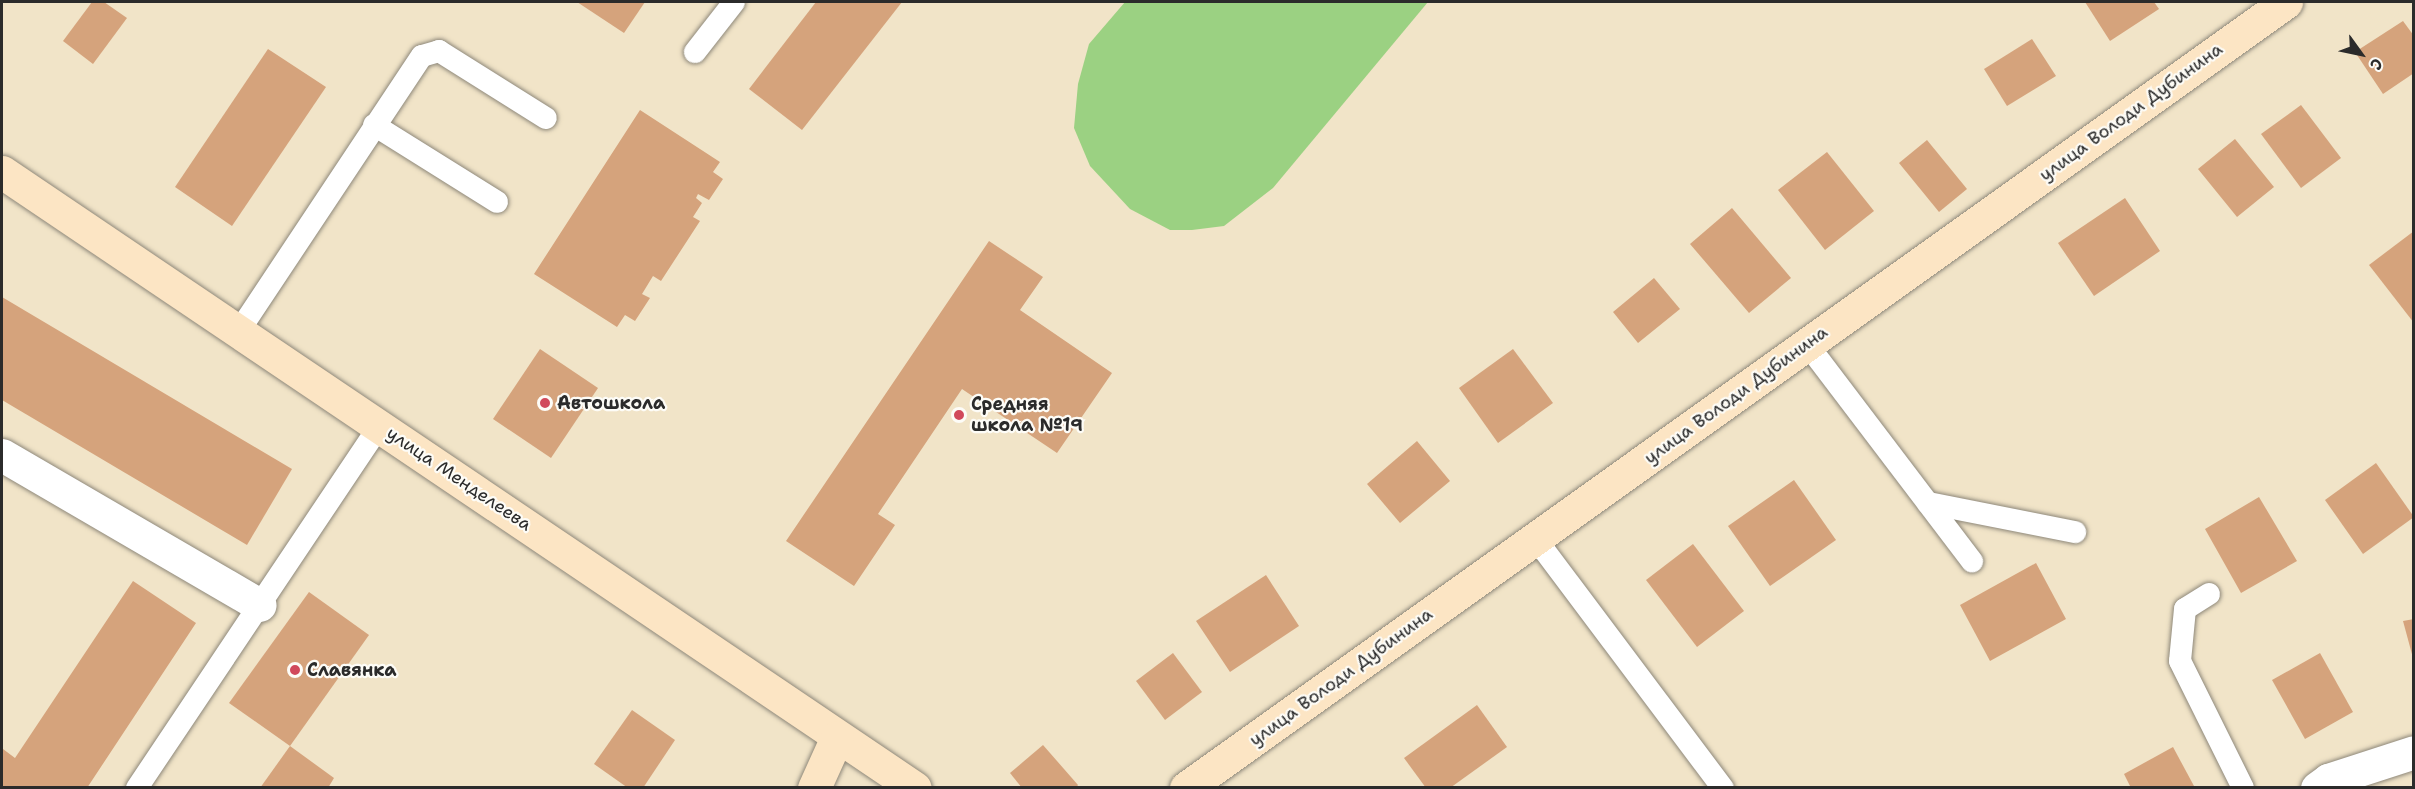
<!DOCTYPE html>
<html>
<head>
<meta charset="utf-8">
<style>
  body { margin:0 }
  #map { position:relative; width:2415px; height:789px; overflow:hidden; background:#f1e4c8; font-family:"Shantell Sans",sans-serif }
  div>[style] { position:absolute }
  .green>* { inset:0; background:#9bd182 }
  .building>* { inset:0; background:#d5a37c }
  .roads { filter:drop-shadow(0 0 2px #8e887a) drop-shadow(0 0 2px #8e887a) }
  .lane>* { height:22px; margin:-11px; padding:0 11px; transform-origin:11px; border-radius:11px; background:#fff }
  .street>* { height:33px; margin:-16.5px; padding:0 16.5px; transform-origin:16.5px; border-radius:16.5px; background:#fff }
  .secondary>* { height:33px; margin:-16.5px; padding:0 16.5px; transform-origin:16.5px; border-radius:16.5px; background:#fce5c4 }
  .dots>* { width:16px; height:16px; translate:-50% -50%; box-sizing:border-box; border:3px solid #fdfcf7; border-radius:50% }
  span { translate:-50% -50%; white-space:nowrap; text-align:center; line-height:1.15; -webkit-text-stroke:4.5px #fdfcf7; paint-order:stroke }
  .street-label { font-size:18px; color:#2b2b2b }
  .poi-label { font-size:18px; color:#2b2b2b; font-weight:700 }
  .left { translate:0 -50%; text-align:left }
  .frame { position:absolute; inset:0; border:3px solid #2b2b2b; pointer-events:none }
  .north { position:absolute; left:2331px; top:24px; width:60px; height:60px; -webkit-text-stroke:4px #fdfcf7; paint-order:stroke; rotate:123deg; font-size:16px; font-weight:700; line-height:24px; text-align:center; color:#2b2b2b }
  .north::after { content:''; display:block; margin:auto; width:21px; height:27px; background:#2b2b2b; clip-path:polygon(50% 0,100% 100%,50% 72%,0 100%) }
</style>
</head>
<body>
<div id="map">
  <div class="green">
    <i style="clip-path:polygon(1125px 2px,1428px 2px,1273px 188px,1224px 226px,1192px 230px,1170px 230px,1130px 209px,1090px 166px,1074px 128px,1078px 84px,1089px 44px)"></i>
  </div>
  <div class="building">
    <i style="clip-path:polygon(92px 2px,104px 2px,127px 18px,93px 64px,63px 41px)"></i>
    <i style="clip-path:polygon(577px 2px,645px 2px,624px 33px)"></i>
    <i style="clip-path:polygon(816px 2px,902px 2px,802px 130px,749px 89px)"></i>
    <i style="clip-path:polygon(2085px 2px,2154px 2px,2159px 9px,2110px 41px)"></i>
    <i style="clip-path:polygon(2403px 21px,2414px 36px,2414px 73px,2383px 94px,2355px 52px)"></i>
    <i style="clip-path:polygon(2032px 39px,2056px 76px,2007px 106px,1984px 69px)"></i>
    <i style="clip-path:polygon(268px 49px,326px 87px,232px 226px,175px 187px)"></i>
    <i style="clip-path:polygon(2301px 105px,2341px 158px,2301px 188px,2261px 134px)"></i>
    <i style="clip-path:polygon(640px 110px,720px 162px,713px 172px,723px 179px,709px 200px,698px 194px,696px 198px,702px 203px,693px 217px,700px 221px,661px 281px,653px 276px,642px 294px,650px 298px,635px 321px,625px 315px,617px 327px,534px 274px)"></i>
    <i style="clip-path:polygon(2235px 139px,2274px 187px,2237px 217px,2198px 169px)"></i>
    <i style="clip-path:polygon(1927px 140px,1967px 189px,1939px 212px,1899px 163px)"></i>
    <i style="clip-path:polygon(1827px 152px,1874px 211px,1825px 250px,1778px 190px)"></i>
    <i style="clip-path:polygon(2125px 198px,2160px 251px,2094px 296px,2058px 243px)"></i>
    <i style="clip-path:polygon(1732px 208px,1791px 278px,1749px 313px,1690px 244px)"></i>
    <i style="clip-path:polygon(2414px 231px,2414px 323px,2369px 265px)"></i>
    <i style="clip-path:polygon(989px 241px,1043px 277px,1020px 310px,1112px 373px,1057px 453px,962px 389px,878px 514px,895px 525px,854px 586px,786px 541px)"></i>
    <i style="clip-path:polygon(1654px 278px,1680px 309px,1638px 343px,1613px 312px)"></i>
    <i style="clip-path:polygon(2px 297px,292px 469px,247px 545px,2px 400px)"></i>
    <i style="clip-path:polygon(540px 349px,598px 388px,551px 458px,493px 419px)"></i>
    <i style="clip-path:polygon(1513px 349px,1553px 403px,1498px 443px,1459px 388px)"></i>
    <i style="clip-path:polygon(1417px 441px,1450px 481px,1400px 523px,1367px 484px)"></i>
    <i style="clip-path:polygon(2376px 463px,2414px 517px,2363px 554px,2325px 500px)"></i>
    <i style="clip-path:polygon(1794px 480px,1836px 540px,1770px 586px,1728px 526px)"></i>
    <i style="clip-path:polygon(2259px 497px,2297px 561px,2241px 593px,2205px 529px)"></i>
    <i style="clip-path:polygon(1693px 544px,1744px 611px,1697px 647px,1646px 580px)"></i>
    <i style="clip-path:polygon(2036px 563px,2066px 619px,1990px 661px,1960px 605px)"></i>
    <i style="clip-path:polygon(1266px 575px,1299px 626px,1230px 672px,1196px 621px)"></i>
    <i style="clip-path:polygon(133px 581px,196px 623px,87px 788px,2px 788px,2px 752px,3px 749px,15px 758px)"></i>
    <i style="clip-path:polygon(309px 592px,369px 635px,290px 746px,229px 703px)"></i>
    <i style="clip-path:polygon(2414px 619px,2414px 658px,2413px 658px,2403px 621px)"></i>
    <i style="clip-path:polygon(1173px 653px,1202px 692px,1165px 720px,1136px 681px)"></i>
    <i style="clip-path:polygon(2320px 653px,2353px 712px,2305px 739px,2272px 680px)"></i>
    <i style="clip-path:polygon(1477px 705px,1507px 747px,1450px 788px,1426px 788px,1404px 758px)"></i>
    <i style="clip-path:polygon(632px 710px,675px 740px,643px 788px,628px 788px,594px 764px)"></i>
    <i style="clip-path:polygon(1043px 745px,1078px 785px,1076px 788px,1022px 788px,1010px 773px)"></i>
    <i style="clip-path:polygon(290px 746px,334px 778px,328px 788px,260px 788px)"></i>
    <i style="clip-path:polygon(2173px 747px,2194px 786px,2131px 788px,2124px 774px)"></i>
  </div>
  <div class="roads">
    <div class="lane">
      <i style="left:695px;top:52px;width:63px;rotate:-52deg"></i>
      <i style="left:374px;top:125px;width:145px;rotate:32deg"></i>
      <i style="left:239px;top:331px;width:330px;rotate:-56.4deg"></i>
      <i style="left:422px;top:56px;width:18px;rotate:-16deg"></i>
      <i style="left:439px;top:51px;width:126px;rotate:32.1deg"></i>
      <i style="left:1807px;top:344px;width:273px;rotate:52.8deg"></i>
      <i style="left:1928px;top:503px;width:150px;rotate:11.2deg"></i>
      <i style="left:1535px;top:538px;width:313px;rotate:53.1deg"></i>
      <i style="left:2209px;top:594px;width:28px;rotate:148deg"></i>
      <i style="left:2185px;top:609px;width:52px;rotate:95.5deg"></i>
      <i style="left:2180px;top:661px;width:142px;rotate:63.6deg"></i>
      <i style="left:137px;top:788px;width:437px;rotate:-56.2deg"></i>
    </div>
    <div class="street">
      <i style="left:2px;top:455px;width:298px;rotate:30.2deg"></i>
      <i style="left:2317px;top:788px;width:14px;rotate:-36deg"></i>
      <i style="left:2328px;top:780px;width:90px;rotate:-18deg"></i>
    </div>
    <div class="secondary">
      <i style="left:2px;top:172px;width:1101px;rotate:34.01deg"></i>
      <i style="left:814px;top:788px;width:56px;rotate:-65.7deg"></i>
      <i style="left:1186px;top:788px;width:1352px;rotate:-35.55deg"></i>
    </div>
  </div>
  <div class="dots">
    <i style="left:545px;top:403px;background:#d1495b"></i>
    <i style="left:959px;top:415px;background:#d1495b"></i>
    <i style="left:295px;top:670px;background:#d1495b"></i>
  </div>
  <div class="street-label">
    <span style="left:2131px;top:112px;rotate:-36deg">улица Володи Дубинина</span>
    <span style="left:1736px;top:395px;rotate:-36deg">улица Володи Дубинина</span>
    <span style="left:459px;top:479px;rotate:34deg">улица Менделеева</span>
    <span style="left:1341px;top:677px;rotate:-36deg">улица Володи Дубинина</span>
  </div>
  <div class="poi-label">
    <span class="left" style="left:557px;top:403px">Автошкола</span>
    <span class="left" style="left:971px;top:415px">Средняя<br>школа №19</span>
    <span class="left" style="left:307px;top:670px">Славянка</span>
  </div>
  <div class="frame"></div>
  <div class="north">С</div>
</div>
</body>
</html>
